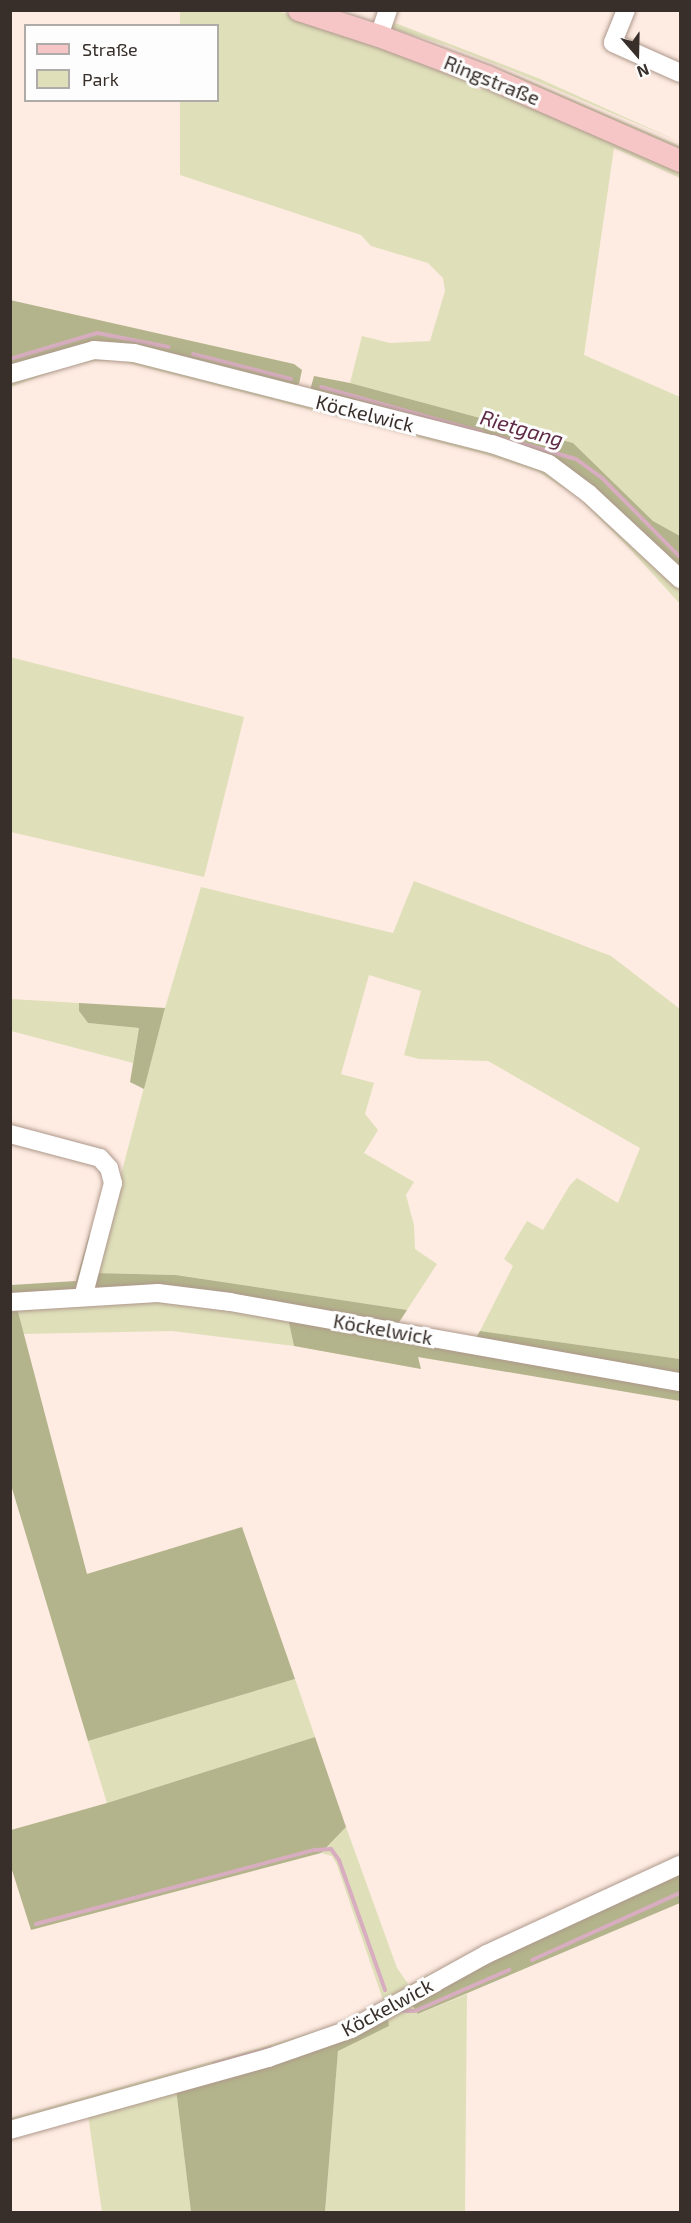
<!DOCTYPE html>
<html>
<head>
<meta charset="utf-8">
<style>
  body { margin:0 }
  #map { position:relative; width:691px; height:2223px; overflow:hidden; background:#feebe1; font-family:"Exo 2",sans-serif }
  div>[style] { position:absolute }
  .green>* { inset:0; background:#dfe0ba }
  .forest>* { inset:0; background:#b3b48b }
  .stream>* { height:4px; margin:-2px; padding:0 2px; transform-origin:2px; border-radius:2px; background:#d7adbf }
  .roads { filter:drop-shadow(0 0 2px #ae988c) drop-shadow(0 0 2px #ae988c) }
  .minor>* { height:18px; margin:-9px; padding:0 9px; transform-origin:9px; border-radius:9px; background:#fff }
  .major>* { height:22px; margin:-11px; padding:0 11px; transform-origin:11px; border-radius:11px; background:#f6c6c6 }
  span { translate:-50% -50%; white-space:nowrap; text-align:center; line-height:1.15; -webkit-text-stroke:6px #fdfdfd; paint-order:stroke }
  .street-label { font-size:20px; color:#382f2a }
  .water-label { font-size:21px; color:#5f2a45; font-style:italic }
  .frame { position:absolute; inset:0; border:12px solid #382f2a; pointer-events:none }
  .legend { position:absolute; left:24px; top:24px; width:195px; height:78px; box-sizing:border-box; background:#fdfdfd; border:2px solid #aeaba9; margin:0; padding:8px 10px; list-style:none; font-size:18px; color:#382f2a }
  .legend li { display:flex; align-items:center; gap:12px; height:30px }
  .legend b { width:30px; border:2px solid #aeaba9 }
  .north { position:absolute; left:607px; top:24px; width:60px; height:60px; -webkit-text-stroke:4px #fdfdfd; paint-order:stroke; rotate:160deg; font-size:16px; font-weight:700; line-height:24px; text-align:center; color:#382f2a }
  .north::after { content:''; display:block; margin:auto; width:21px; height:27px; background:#382f2a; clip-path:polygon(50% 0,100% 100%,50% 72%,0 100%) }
</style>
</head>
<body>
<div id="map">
  <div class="green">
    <i style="clip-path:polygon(180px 10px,277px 11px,330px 27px,474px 81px,475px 88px,480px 90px,487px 86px,680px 169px,680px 178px,614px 148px,584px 355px,680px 397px,680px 536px,653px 521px,573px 443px,350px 383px,362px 336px,390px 343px,430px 341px,445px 291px,443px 278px,428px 263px,371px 246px,361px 235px,180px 175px,180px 101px,218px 100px,218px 26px,180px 25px)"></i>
    <i style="clip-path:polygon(390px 21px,538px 78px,680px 142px,508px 69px,449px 46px,393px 29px)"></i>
    <i style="clip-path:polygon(421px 41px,522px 78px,680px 146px,680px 155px)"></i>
    <i style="clip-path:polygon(105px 354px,227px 381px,537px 465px,595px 507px,680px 589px,680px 604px,629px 548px,578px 497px,537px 471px,484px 454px,120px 361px,94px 361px,68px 366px,11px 387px,11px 379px)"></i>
    <i style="clip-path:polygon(10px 657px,244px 717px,204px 877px,11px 832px)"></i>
    <i style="clip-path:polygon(414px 881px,611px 956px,680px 1009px,680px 1359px,480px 1331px,513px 1266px,504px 1259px,527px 1221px,543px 1230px,570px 1185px,577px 1178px,618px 1203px,640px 1148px,488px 1061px,419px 1059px,404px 1055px,421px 991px,369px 975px,341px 1074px,374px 1083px,365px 1114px,378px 1130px,364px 1153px,414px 1182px,406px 1195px,414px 1225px,415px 1249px,437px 1264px,407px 1310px,177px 1275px,95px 1273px,165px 1008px,201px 887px,393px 933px)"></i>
    <i style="clip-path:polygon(11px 999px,79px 1003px,79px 1011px,88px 1023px,139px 1028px,133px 1063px,11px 1031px)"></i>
    <i style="clip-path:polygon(141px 1299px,288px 1318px,294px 1346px,172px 1331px,22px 1334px,17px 1308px)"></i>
    <i style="clip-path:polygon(295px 1679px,315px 1737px,107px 1803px,88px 1741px)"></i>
    <i style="clip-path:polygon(346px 1827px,397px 1968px,409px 1985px,496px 1940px,349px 2026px,11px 2126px,11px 2118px,322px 2030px,384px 2003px,337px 1865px,332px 1856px,321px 1853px)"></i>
    <i style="clip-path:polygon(467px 1994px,465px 2212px,325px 2212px,338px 2050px,389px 2026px,388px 2019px,409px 2000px,419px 2014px)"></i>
    <i style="clip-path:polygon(176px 2089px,191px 2212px,102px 2212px,88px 2115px)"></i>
  </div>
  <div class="forest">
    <i style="clip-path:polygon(10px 300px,294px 364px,302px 370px,299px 384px,290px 387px,140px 346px,113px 342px,78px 345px,11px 366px)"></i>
    <i style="clip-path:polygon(314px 376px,350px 383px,573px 443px,653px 521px,680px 536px,680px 576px,573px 476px,309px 394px)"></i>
    <i style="clip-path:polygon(79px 1003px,165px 1008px,144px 1089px,130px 1082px,139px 1028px,88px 1023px,79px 1011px)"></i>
    <i style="clip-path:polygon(89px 1235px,96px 1237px,76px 1290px,11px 1295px,11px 1285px,76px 1281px)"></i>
    <i style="clip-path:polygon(95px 1273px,176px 1275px,407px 1310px,396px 1327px,95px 1289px,92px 1284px)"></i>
    <i style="clip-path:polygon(10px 1308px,17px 1308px,87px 1574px,242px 1527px,295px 1679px,88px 1741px,11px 1485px)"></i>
    <i style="clip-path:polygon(288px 1318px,680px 1388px,680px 1401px,418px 1357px,421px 1369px,294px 1346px)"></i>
    <i style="clip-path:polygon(480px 1331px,680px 1359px,680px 1377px,474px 1341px)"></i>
    <i style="clip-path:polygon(315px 1737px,346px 1827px,321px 1853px,31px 1930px,11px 1867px,11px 1830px,107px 1803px)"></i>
    <i style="clip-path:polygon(680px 1870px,680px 1903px,418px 2014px,409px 2000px)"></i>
    <i style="clip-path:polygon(388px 2019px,389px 2026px,338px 2051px,325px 2212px,191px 2212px,176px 2089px)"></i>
  </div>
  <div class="stream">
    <i style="left:193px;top:354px;width:101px;rotate:14.3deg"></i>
    <i style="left:10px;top:359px;width:91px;rotate:-16.6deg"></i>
    <i style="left:97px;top:333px;width:73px;rotate:11deg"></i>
    <i style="left:321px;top:387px;width:167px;rotate:15.6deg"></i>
    <i style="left:495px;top:436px;width:84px;rotate:15.9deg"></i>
    <i style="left:576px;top:459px;width:32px;rotate:36deg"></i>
    <i style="left:602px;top:478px;width:111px;rotate:45.4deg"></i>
    <i style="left:36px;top:1924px;width:289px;rotate:-14.9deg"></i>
    <i style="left:315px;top:1850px;width:16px;rotate:-4deg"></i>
    <i style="left:331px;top:1849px;width:14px;rotate:54deg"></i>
    <i style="left:339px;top:1860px;width:138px;rotate:70.5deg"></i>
    <i style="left:532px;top:1960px;width:162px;rotate:-24.4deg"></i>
    <i style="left:404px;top:2011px;width:11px"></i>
    <i style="left:415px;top:2011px;width:103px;rotate:-23.6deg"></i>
    <i style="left:214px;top:2064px;width:59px;rotate:-15.7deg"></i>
  </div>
  <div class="roads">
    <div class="minor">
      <i style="left:626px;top:10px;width:35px;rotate:112deg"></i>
      <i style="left:613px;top:43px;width:73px;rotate:24.1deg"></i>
      <i style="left:379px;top:36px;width:28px;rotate:-71deg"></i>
      <i style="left:10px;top:374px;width:87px;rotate:-15.9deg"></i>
      <i style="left:94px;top:350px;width:40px;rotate:4.3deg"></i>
      <i style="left:134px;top:353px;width:369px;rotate:14.3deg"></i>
      <i style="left:492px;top:444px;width:60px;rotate:19.3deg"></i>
      <i style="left:549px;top:464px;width:50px;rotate:36.9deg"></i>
      <i style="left:589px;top:494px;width:125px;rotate:43deg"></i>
      <i style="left:10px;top:1134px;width:93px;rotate:14.9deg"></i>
      <i style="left:100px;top:1158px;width:13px;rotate:48deg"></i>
      <i style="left:109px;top:1168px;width:16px;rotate:75deg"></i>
      <i style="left:113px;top:1183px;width:118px;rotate:104.7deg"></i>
      <i style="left:10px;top:1302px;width:148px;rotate:-3.5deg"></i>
      <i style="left:158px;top:1293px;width:73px;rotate:7.1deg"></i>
      <i style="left:230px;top:1302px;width:457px;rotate:10.1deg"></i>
      <i style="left:10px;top:2130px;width:268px;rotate:-15.6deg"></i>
      <i style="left:268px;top:2058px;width:88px;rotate:-19.3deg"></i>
      <i style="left:351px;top:2029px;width:155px;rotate:-28.9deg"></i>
      <i style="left:487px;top:1954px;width:213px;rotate:-24.8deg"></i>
    </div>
    <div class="major">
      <i style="left:299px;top:10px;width:84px;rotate:18deg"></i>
      <i style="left:379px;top:36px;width:116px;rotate:20.6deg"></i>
      <i style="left:488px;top:77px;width:210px;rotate:23.6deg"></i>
    </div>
  </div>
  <div class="street-label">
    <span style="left:492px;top:80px;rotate:22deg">Ringstraße</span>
    <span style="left:365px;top:413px;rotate:14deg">Köckelwick</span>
    <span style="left:383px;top:1329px;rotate:10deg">Köckelwick</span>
    <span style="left:387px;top:2007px;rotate:-28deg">Köckelwick</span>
  </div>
  <div class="water-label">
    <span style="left:522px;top:428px;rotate:16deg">Rietgang</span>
  </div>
  <div class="frame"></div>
  <ul class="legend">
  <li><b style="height:8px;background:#f6c6c6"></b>Straße</li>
  <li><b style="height:16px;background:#dfe0ba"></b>Park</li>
  </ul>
  <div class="north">N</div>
</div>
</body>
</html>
